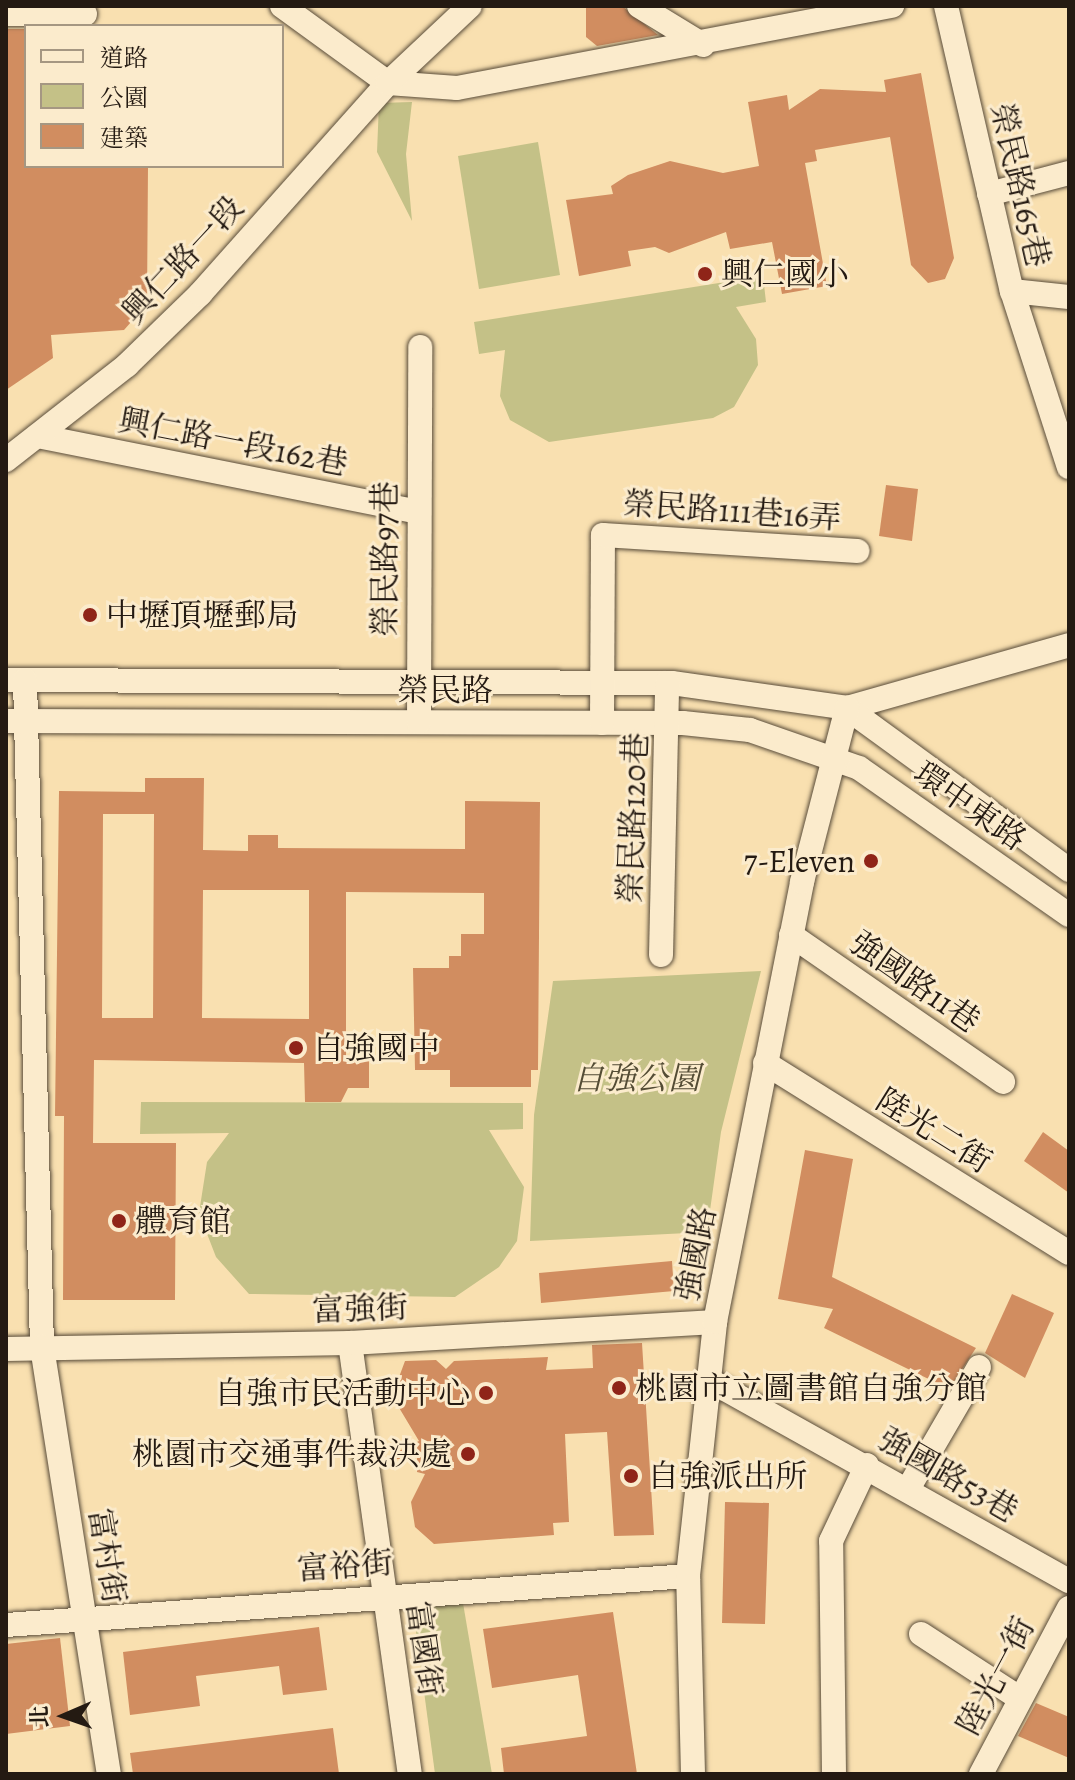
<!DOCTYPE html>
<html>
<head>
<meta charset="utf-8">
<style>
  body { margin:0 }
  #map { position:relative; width:1075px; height:1780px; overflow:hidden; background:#f9e0b0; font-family:Alegreya,"Noto Serif TC",serif }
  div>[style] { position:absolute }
  .green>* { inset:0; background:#c4c187 }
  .building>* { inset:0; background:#d18d60 }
  .roads { filter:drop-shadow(0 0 2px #594c3a) drop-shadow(0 0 2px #594c3a) }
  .minor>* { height:24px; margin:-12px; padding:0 12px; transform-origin:12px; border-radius:12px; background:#fbebcc }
  .dots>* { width:22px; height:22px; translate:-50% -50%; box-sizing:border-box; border:4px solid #fbebcc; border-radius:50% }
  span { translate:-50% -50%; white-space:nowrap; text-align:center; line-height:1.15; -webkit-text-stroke:6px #fbebcc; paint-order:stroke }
  .street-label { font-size:32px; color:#241a12 }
  .poi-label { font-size:32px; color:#241a12 }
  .left { translate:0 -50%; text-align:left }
  .right { translate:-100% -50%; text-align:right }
  .park-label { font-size:32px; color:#544c35; font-style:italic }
  .frame { position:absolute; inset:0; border:8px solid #241a12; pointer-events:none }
  .legend { position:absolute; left:24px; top:24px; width:260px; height:144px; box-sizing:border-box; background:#fbebcc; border:2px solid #a59782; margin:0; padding:10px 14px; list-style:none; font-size:24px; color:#241a12 }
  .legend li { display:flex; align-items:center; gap:16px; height:40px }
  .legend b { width:40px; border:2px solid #a59782 }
  .north { position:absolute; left:24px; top:1676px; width:80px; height:80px; -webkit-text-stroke:6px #fbebcc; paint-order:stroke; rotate:268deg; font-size:22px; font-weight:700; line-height:32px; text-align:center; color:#241a12 }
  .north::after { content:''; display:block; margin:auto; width:28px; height:36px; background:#241a12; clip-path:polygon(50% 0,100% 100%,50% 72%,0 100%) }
</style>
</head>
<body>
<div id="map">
  <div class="green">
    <i style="clip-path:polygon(412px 102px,406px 154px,412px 221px,377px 152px,379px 103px)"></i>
    <i style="clip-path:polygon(538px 142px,560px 275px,479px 289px,458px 156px)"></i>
    <i style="clip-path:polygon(763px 276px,766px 302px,736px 307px,756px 339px,758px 365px,734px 407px,713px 418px,549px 442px,510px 420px,500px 396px,505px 350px,479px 354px,474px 322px)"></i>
    <i style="clip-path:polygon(761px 971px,721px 1132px,707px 1232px,530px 1241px,534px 1115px,553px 981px)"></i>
    <i style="clip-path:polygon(141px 1102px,523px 1103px,523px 1129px,489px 1130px,524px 1187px,517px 1241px,499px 1267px,455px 1297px,249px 1294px,216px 1257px,199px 1213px,207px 1162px,229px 1133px,140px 1134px)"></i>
    <i style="clip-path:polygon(463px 1603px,492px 1774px,435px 1774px,413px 1609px)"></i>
  </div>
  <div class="building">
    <i style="clip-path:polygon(586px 6px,622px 6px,658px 35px,597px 46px,586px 37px)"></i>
    <i style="clip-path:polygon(6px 29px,26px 29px,26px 166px,148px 166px,147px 304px,124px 330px,51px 335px,53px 358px,6px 390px)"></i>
    <i style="clip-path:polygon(921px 73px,954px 258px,945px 279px,928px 283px,911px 265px,890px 137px,815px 150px,817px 161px,805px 163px,827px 286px,782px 294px,772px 242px,730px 249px,726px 232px,669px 253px,655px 247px,628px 251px,631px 266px,579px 276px,566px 200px,613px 194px,611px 186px,628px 175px,670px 161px,723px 173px,759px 166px,748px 102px,787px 95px,789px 110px,820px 89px,886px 92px,884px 80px)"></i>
    <i style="clip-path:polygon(886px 485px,918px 489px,912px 541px,879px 536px)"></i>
    <i style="clip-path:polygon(evenodd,145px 778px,204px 778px,203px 850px,248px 851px,248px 835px,278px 835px,278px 848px,465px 849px,465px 801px,540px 802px,538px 1070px,531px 1070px,531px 1087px,450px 1087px,450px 1070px,415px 1070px,413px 968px,449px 968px,449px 956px,461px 956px,461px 934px,484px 934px,484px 893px,346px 892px,346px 1057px,369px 1056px,369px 1088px,348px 1088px,341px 1102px,305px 1102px,304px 1063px,94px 1060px,93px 1143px,176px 1143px,175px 1300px,63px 1300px,64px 1116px,55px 1116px,59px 791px,145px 792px,145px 778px,103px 814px,154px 814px,153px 1018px,102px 1018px,103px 814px,145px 778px,203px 890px,309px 890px,309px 1019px,202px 1018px,203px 890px)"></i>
    <i style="clip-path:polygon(1043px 1132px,1069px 1151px,1069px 1193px,1024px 1161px)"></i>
    <i style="clip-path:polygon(805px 1150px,853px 1159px,832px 1277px,976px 1348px,949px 1389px,824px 1328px,833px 1309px,778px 1299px)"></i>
    <i style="clip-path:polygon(672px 1261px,674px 1291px,541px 1303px,539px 1273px)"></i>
    <i style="clip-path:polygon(1012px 1294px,1054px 1313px,1025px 1378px,985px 1353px)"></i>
    <i style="clip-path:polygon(642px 1343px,654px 1535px,614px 1536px,607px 1432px,565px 1434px,569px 1522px,553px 1523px,554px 1535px,434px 1544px,415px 1527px,411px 1502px,425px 1474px,417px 1472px,417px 1458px,381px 1460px,419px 1441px,392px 1396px,405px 1361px,436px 1360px,446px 1369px,454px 1361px,548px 1357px,546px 1370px,593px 1368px,592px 1345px)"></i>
    <i style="clip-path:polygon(725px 1502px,769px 1503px,765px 1624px,722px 1623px)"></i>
    <i style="clip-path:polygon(613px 1612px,637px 1774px,504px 1774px,501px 1748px,587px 1736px,578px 1675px,492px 1688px,483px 1629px)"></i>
    <i style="clip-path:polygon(319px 1627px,327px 1690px,283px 1695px,279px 1666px,196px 1676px,200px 1706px,130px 1715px,123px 1652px)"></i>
    <i style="clip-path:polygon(60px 1638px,70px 1726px,6px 1734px,6px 1644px)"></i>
    <i style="clip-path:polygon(1036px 1703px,1069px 1717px,1069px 1758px,1018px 1736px)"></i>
    <i style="clip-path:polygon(333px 1728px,339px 1774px,133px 1774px,130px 1753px)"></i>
  </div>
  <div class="roads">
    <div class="minor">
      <i style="left:282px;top:6px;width:131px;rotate:36deg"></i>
      <i style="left:639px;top:6px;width:75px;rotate:31.4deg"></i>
      <i style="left:946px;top:6px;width:293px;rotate:77deg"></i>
      <i style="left:1012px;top:291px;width:185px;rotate:72.1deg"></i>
      <i style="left:6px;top:14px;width:79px"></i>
      <i style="left:388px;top:83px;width:69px;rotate:4.1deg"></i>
      <i style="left:457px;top:88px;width:443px;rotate:-10.7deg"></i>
      <i style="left:989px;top:194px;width:83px;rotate:-14.7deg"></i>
      <i style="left:1012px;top:291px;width:57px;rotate:6deg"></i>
      <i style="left:38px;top:436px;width:384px;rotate:11.3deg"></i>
      <i style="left:6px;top:460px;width:154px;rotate:-38.1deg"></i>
      <i style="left:127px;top:365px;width:102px;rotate:-44.2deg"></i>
      <i style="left:200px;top:294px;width:283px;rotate:-48.3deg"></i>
      <i style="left:388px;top:83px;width:112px;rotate:-43.2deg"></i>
      <i style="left:6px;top:680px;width:666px;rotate:0.26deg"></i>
      <i style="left:672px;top:683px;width:177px;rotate:8.1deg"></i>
      <i style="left:847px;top:708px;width:231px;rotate:-15.8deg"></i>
      <i style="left:25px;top:680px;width:667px;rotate:88.54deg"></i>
      <i style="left:42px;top:1347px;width:432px;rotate:81.1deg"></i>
      <i style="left:847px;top:708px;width:275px;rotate:36.1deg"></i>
      <i style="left:6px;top:721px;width:677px;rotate:0.17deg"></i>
      <i style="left:683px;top:723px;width:67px;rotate:6deg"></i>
      <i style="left:750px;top:730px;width:115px;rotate:19.2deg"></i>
      <i style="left:859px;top:768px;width:256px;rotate:35deg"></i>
      <i style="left:419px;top:722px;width:375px;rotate:-89.8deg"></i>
      <i style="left:602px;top:723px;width:188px;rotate:-89.7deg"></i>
      <i style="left:603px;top:535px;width:255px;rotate:3.6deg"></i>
      <i style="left:791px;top:935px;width:258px;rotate:34.7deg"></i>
      <i style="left:661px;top:955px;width:272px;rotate:-88.7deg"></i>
      <i style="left:765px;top:1063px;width:358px;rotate:32deg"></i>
      <i style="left:350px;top:1343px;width:435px;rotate:82.1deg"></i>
      <i style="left:6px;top:1349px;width:344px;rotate:-1deg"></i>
      <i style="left:350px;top:1343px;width:366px;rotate:-3.3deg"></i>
      <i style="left:709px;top:1380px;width:412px;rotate:29.2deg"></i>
      <i style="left:908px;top:1489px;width:141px;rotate:-59.8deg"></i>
      <i style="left:6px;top:1625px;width:684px;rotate:-4.11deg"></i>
      <i style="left:921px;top:1634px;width:117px;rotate:33.1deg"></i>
      <i style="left:693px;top:1774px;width:198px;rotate:-91.4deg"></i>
      <i style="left:688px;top:1576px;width:255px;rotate:-83.9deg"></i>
      <i style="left:715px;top:1322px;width:449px;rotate:-78.8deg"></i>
      <i style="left:802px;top:882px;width:180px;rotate:-75.5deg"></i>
      <i style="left:834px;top:1774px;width:233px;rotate:-90.7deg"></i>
      <i style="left:831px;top:1541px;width:84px;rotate:-64.7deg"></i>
      <i style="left:981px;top:1774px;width:188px;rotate:-62.1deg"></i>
    </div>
  </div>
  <div class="dots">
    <i style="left:705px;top:274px;background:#8f2418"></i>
    <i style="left:90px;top:615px;background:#8f2418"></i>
    <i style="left:871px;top:861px;background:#8f2418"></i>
    <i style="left:296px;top:1048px;background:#8f2418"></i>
    <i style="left:119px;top:1221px;background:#8f2418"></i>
    <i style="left:619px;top:1388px;background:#8f2418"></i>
    <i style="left:486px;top:1393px;background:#8f2418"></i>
    <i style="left:468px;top:1454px;background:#8f2418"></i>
    <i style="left:631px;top:1476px;background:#8f2418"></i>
  </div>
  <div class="street-label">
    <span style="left:1020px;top:185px;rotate:77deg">榮民路165巷</span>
    <span style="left:183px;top:260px;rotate:-47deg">興仁路一段</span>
    <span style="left:233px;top:442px;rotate:11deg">興仁路一段162巷</span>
    <span style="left:732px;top:511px;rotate:4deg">榮民路111巷16弄</span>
    <span style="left:385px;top:559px;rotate:-90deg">榮民路97巷</span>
    <span style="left:445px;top:690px">榮民路</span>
    <span style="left:970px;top:806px;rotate:35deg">環中東路</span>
    <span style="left:633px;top:818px;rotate:-88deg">榮民路120巷</span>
    <span style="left:915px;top:982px;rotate:35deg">強國路11巷</span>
    <span style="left:934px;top:1131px;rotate:32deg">陸光二街</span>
    <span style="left:696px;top:1254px;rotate:-79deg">強國路</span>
    <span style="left:360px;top:1309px;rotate:-2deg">富強街</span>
    <span style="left:948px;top:1475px;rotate:30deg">強國路53巷</span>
    <span style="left:107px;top:1556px;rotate:81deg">富村街</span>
    <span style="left:345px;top:1566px;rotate:-4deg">富裕街</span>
    <span style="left:424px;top:1649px;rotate:82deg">富國街</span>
    <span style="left:996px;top:1676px;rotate:-62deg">陸光一街</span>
  </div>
  <div class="poi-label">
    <span class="left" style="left:721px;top:274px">興仁國小</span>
    <span class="left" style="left:106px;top:615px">中壢頂壢郵局</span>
    <span class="right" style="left:855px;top:861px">7-Eleven</span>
    <span class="left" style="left:312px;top:1048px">自強國中</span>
    <span class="left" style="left:135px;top:1221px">體育館</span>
    <span class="left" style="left:635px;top:1388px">桃園市立圖書館自強分館</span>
    <span class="right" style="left:470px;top:1393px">自強市民活動中心</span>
    <span class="right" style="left:452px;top:1454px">桃園市交通事件裁決處</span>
    <span class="left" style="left:647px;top:1476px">自強派出所</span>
  </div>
  <div class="park-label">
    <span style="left:636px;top:1078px">自強公園</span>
  </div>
  <div class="frame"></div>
  <ul class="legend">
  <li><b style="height:10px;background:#fbebcc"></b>道路</li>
  <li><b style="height:22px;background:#c4c187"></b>公園</li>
  <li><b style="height:22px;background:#d18d60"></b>建築</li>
  </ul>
  <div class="north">北</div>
</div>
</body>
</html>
